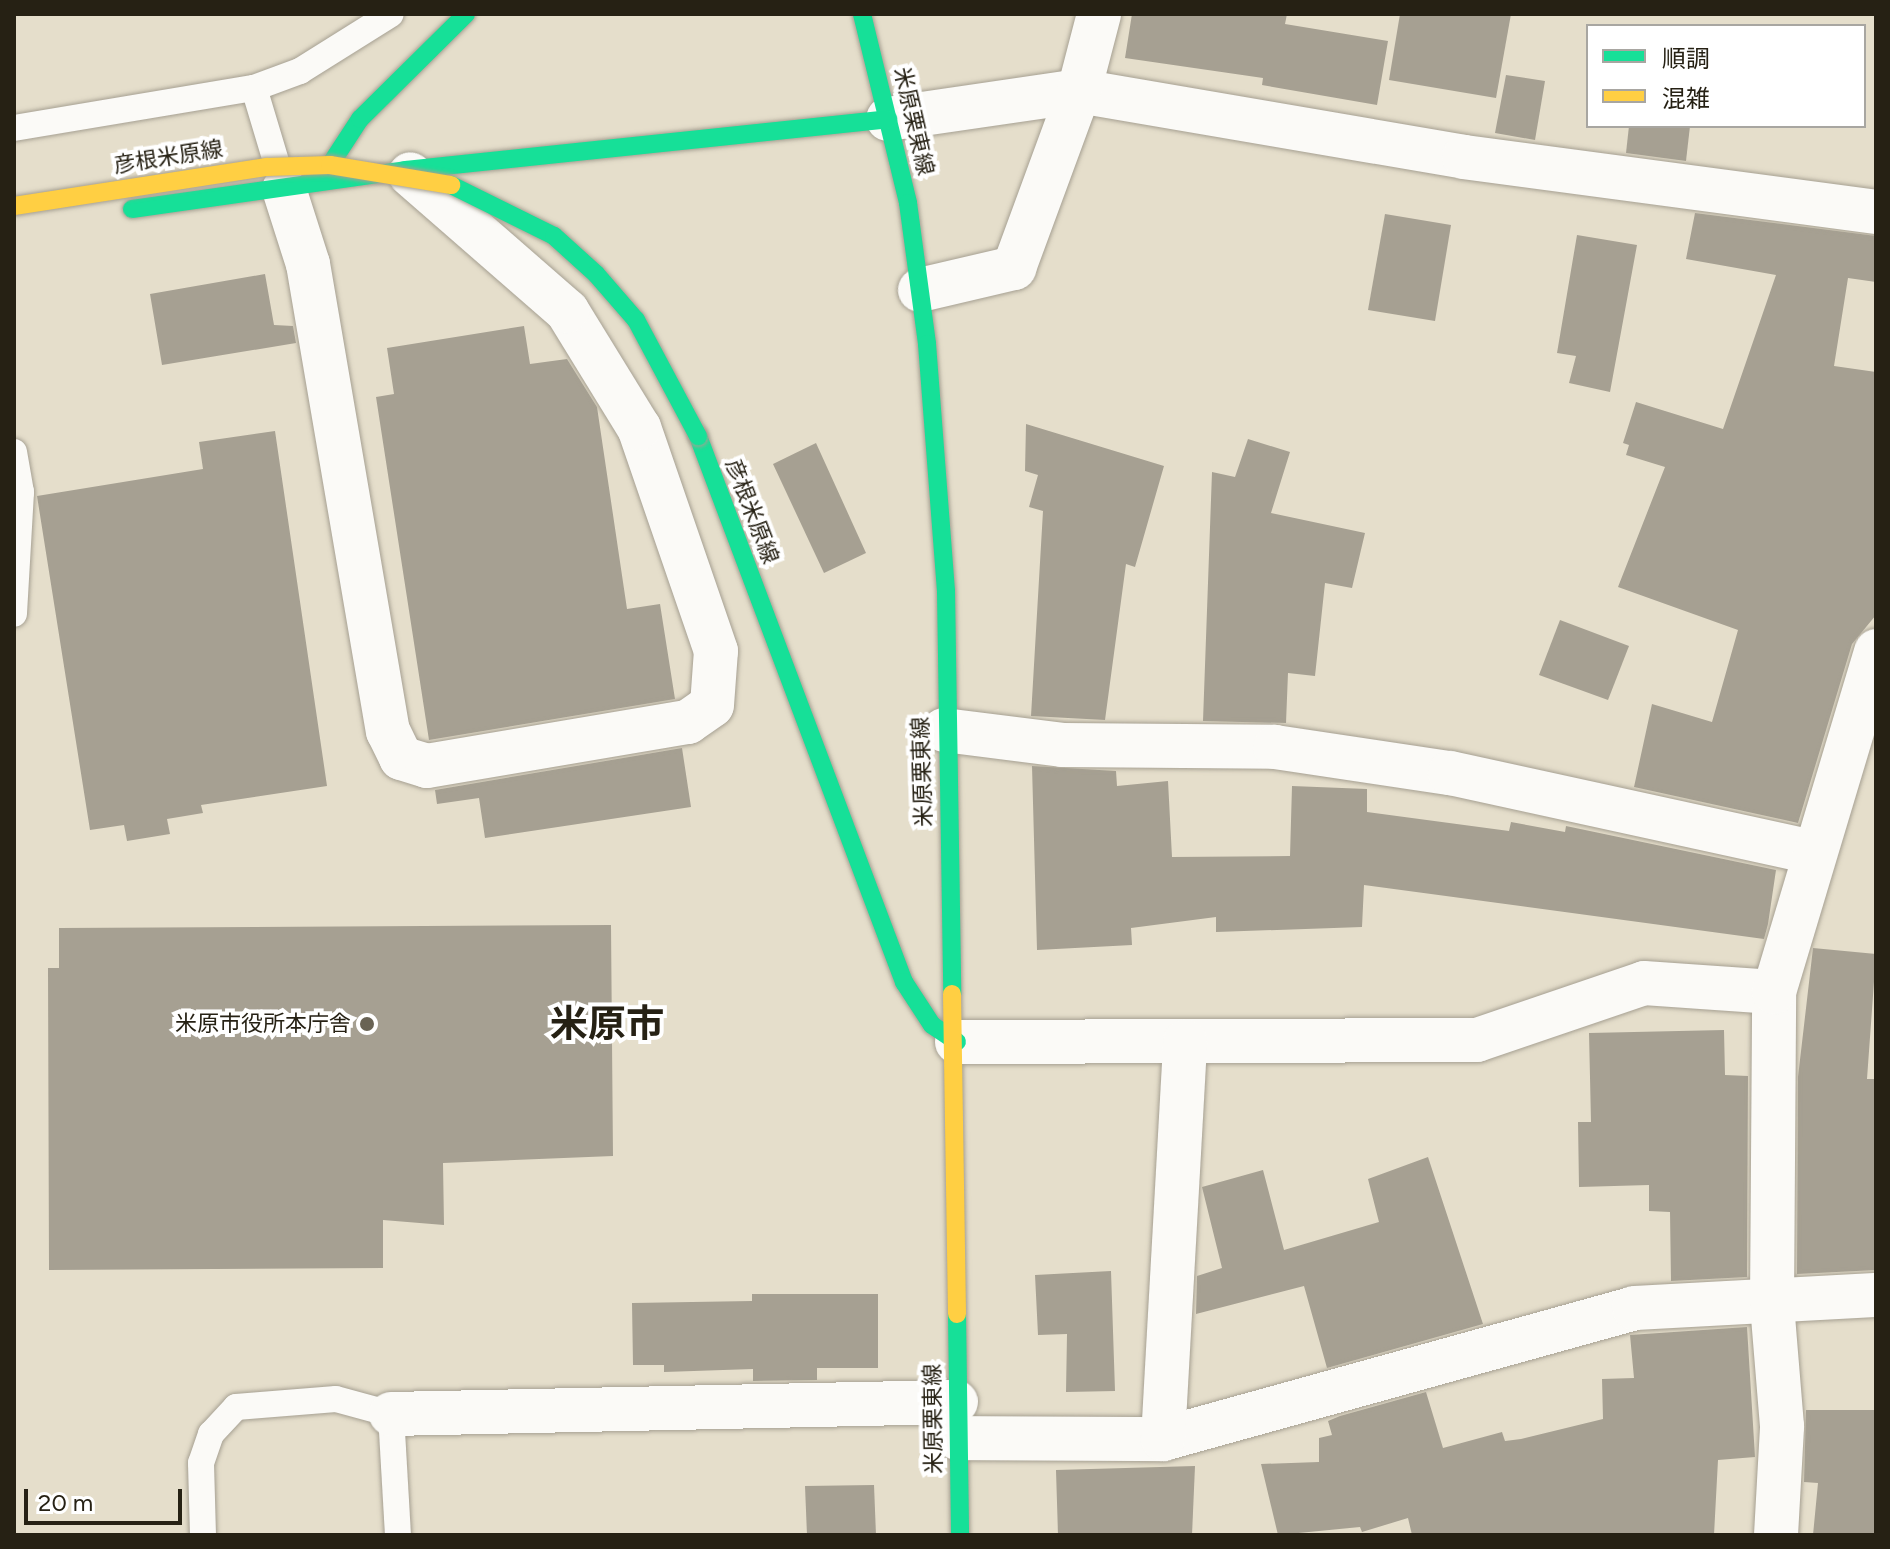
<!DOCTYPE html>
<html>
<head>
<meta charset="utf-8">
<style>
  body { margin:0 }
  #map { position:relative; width:1890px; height:1549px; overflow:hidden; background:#e5decb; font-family:Figtree,"Noto Sans JP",sans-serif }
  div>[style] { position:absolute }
  .building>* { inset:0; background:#a6a092 }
  .roads { filter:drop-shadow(0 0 2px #a6a092) drop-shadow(0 0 2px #a6a092) }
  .lane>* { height:26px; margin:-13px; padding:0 13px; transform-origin:13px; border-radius:13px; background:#fbfaf7 }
  .street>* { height:44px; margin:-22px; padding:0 22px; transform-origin:22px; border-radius:22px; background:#fbfaf7 }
  .fast>* { height:18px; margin:-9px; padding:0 9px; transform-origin:9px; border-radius:9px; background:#16e098 }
  .slow>* { height:18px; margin:-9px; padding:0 9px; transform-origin:9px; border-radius:9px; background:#ffcf43 }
  .bridges { filter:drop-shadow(0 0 2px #a6a092) drop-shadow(0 0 2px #a6a092) }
  .fast-bridge>* { height:18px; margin:-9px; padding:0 9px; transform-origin:9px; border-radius:9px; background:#16e098 }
  .slow-bridge>* { height:18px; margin:-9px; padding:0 9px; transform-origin:9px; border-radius:9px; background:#ffcf43 }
  .dots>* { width:22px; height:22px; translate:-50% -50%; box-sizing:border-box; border:4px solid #fff; border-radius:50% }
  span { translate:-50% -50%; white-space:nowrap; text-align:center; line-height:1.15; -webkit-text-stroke:8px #fff; paint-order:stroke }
  .street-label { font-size:22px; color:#262114 }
  .poi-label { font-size:22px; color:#262114 }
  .right { translate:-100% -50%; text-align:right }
  .town-label { font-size:38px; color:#262114; font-weight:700 }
  .frame { position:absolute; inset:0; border:16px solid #262114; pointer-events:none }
  .legend { position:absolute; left:1586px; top:24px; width:280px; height:104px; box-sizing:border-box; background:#fff; border:2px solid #a8a6a1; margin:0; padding:10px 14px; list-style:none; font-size:24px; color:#262114 }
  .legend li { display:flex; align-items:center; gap:16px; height:40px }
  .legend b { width:40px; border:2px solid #a8a6a1 }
  .scale { position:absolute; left:24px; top:1489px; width:158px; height:36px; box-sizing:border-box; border:4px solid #262114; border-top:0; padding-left:10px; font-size:24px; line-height:28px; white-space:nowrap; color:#262114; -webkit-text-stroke:6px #fff; paint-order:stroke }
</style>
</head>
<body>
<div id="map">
  <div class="building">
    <i style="clip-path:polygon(1132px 14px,1287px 14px,1285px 24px,1388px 41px,1377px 105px,1262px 85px,1263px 78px,1125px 58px)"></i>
    <i style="clip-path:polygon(1400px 14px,1511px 14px,1496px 98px,1389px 80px)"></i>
    <i style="clip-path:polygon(1506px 75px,1545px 81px,1535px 140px,1495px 133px)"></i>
    <i style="clip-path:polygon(1629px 126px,1690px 126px,1686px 161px,1626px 153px)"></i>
    <i style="clip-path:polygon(1695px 213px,1876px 236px,1876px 282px,1848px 278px,1834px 366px,1876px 372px,1876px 615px,1852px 644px,1798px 823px,1634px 787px,1652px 704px,1712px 722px,1738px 630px,1618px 587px,1665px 467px,1626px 455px,1629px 445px,1623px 443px,1636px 402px,1723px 429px,1776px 275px,1686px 259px)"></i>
    <i style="clip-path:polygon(1385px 214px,1451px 225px,1435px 321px,1368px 310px)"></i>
    <i style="clip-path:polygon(1577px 235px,1637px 245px,1610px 392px,1569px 383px,1576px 356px,1557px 353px)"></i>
    <i style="clip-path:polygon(265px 274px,274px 325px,293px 326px,296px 343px,162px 365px,150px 294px)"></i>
    <i style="clip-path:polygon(524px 326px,530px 364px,567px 359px,597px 407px,627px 609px,660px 604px,675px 699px,429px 740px,376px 397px,394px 394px,387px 348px)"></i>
    <i style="clip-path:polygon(1026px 424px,1164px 466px,1135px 567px,1126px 564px,1105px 720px,1031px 716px,1043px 511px,1029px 507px,1038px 475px,1025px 471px)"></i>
    <i style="clip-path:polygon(275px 431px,327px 786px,201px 805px,203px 813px,167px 819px,170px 834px,127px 841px,124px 825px,90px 830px,37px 496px,203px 469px,199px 442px)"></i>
    <i style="clip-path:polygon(1248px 439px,1290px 452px,1271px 513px,1365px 533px,1352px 588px,1325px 583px,1315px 676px,1288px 673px,1286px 723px,1203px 721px,1212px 472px,1235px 477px)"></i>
    <i style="clip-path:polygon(816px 443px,866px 553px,824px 573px,773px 464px)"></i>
    <i style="clip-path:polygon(1560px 620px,1629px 646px,1608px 700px,1539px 675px)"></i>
    <i style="clip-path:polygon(682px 748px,691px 807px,485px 838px,479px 798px,437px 804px,435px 790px)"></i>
    <i style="clip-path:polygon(1032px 766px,1116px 771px,1117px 786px,1168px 781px,1172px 857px,1290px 856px,1292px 786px,1367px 789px,1367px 812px,1509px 831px,1511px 822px,1565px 832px,1566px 826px,1776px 870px,1768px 924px,1764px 939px,1364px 885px,1362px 927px,1216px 932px,1216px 917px,1131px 928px,1132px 945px,1037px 950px)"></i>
    <i style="clip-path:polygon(611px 925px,613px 1156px,443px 1163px,444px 1225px,383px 1220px,383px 1268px,49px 1270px,48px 968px,59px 968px,59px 928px)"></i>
    <i style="clip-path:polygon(1813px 948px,1876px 954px,1867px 1079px,1876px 1079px,1876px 1270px,1797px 1274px,1798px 1077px)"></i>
    <i style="clip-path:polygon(1724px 1030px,1725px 1075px,1748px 1076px,1747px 1277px,1671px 1281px,1670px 1212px,1649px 1211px,1649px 1185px,1579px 1187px,1578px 1122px,1591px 1122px,1589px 1033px)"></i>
    <i style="clip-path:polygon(1428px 1157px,1483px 1324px,1327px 1368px,1304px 1286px,1196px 1314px,1197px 1276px,1222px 1268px,1202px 1187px,1263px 1170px,1284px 1250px,1379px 1222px,1368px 1179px)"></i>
    <i style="clip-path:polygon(1111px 1271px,1115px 1391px,1066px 1392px,1067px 1334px,1038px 1335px,1035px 1275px)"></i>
    <i style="clip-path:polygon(752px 1294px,878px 1294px,878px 1368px,817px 1368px,817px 1380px,753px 1381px,753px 1369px,664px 1372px,664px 1365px,633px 1365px,632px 1303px,752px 1301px)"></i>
    <i style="clip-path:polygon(1747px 1327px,1755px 1457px,1718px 1460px,1714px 1535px,1412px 1535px,1408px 1518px,1362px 1532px,1360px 1527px,1278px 1535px,1261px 1464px,1319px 1462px,1319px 1438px,1332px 1435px,1328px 1421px,1340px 1416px,1426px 1392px,1443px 1448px,1502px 1432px,1505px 1441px,1521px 1439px,1603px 1419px,1602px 1379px,1634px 1378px,1630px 1335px)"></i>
    <i style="clip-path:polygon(1806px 1410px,1876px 1410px,1876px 1535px,1813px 1535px,1818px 1483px,1804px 1482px)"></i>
    <i style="clip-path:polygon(1195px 1466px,1192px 1535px,1058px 1535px,1056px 1470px)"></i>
    <i style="clip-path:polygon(874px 1485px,876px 1535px,807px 1535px,805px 1486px)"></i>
  </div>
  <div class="roads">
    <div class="lane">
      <i style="left:254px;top:88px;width:94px;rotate:73.3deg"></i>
      <i style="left:14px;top:128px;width:243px;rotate:-9.5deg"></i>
      <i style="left:254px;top:88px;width:49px;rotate:-20.3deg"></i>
      <i style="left:300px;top:71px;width:107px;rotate:-32.1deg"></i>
      <i style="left:14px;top:452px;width:41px;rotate:80.1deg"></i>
      <i style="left:21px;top:492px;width:122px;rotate:93.3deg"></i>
      <i style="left:203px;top:1535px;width:72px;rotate:-91.6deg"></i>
      <i style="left:201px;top:1463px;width:31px;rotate:-71deg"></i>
      <i style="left:211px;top:1434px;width:37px;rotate:-47deg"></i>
      <i style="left:236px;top:1407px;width:100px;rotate:-4.6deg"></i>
      <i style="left:336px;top:1399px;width:57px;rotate:15.3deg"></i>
      <i style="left:391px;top:1414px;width:121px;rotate:86.7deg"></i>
    </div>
    <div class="street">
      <i style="left:888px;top:119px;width:193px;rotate:-8.3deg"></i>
      <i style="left:1079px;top:91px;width:391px;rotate:9.7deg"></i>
      <i style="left:1464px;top:157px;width:416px;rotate:7.6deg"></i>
      <i style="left:284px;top:189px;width:79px;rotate:72.3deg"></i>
      <i style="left:308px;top:264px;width:474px;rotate:80.3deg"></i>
      <i style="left:388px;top:731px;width:30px;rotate:64deg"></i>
      <i style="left:401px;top:758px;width:27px;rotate:17deg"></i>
      <i style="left:427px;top:766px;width:265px;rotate:-9.6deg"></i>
      <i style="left:688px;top:722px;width:29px;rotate:-35deg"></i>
      <i style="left:712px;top:705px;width:54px;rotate:-85.8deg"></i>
      <i style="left:716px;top:651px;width:236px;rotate:-109deg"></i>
      <i style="left:639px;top:428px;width:137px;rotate:-121.6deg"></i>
      <i style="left:567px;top:311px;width:208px;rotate:-138.9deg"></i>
      <i style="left:920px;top:290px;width:97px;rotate:-13.2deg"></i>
      <i style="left:1014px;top:268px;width:189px;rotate:-69.8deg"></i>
      <i style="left:1079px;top:91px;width:80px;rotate:-75.4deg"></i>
      <i style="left:944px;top:730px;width:119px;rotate:7.2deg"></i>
      <i style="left:1062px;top:745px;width:213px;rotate:0.5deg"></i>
      <i style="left:1275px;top:747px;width:177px;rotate:8.5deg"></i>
      <i style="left:1450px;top:773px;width:371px;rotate:12.3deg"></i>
      <i style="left:957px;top:1042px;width:520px;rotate:-0.22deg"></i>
      <i style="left:1477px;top:1040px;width:176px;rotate:-18.8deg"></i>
      <i style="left:1644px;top:983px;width:130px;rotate:4deg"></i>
      <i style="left:391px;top:1414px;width:565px;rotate:-1.22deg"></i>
      <i style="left:957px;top:1438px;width:206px;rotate:0.3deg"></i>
      <i style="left:1163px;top:1439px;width:489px;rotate:-15.5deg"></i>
      <i style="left:1634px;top:1308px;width:242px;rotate:-3.1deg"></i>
      <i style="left:1163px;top:1439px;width:398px;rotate:-86.8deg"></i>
      <i style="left:1776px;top:1535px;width:109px;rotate:-86.8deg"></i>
      <i style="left:1782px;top:1426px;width:122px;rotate:-94.7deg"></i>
      <i style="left:1772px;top:1304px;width:312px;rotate:-89.6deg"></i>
      <i style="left:1774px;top:992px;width:356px;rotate:-73.3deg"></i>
    </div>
    <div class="fast">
      <i style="left:862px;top:14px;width:195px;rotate:76.3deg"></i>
      <i style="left:908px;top:203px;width:142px;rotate:82.3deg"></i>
      <i style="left:927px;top:344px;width:248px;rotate:85.6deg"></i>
      <i style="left:946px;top:591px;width:403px;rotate:89.1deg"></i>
      <i style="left:330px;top:165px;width:55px;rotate:-56.9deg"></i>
      <i style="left:360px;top:119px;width:149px;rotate:-44.7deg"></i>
      <i style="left:132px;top:209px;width:276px;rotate:-8.1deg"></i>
      <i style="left:405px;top:170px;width:486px;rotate:-6deg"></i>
      <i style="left:698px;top:436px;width:584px;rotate:69.33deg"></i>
      <i style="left:904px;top:982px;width:51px;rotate:56.9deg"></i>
      <i style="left:932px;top:1025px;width:30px;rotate:34deg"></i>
      <i style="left:957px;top:1314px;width:221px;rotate:89.2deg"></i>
    </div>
    <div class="slow">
      <i style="left:952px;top:994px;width:320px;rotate:89.1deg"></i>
    </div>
  </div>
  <div class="bridges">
    <div class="fast-bridge">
      <i style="left:451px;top:185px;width:115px;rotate:26.3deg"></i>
      <i style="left:554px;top:236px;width:57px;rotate:42.1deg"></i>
      <i style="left:596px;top:274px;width:61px;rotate:49deg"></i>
      <i style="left:636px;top:320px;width:132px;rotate:61.9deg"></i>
    </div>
    <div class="slow-bridge">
      <i style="left:14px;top:206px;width:256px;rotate:-8.8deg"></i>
      <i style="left:267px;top:167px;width:63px;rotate:-1.8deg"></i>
      <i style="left:330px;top:165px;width:123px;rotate:9.4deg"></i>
    </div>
  </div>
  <div class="dots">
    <i style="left:367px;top:1024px;background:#696354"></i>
  </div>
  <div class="street-label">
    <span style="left:914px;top:121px;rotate:77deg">米原栗東線</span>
    <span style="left:168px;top:157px;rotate:-9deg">彦根米原線</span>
    <span style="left:752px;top:511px;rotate:69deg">彦根米原線</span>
    <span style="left:922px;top:772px;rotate:-92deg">米原栗東線</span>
    <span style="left:933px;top:1419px;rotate:-91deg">米原栗東線</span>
  </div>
  <div class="poi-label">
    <span class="right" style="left:351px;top:1024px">米原市役所本庁舎</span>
  </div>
  <div class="town-label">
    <span style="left:607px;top:1025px">米原市</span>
  </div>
  <div class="frame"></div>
  <ul class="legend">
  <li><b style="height:10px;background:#16e098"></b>順調</li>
  <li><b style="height:10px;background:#ffcf43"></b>混雑</li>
  </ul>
  <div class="scale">20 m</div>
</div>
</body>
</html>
